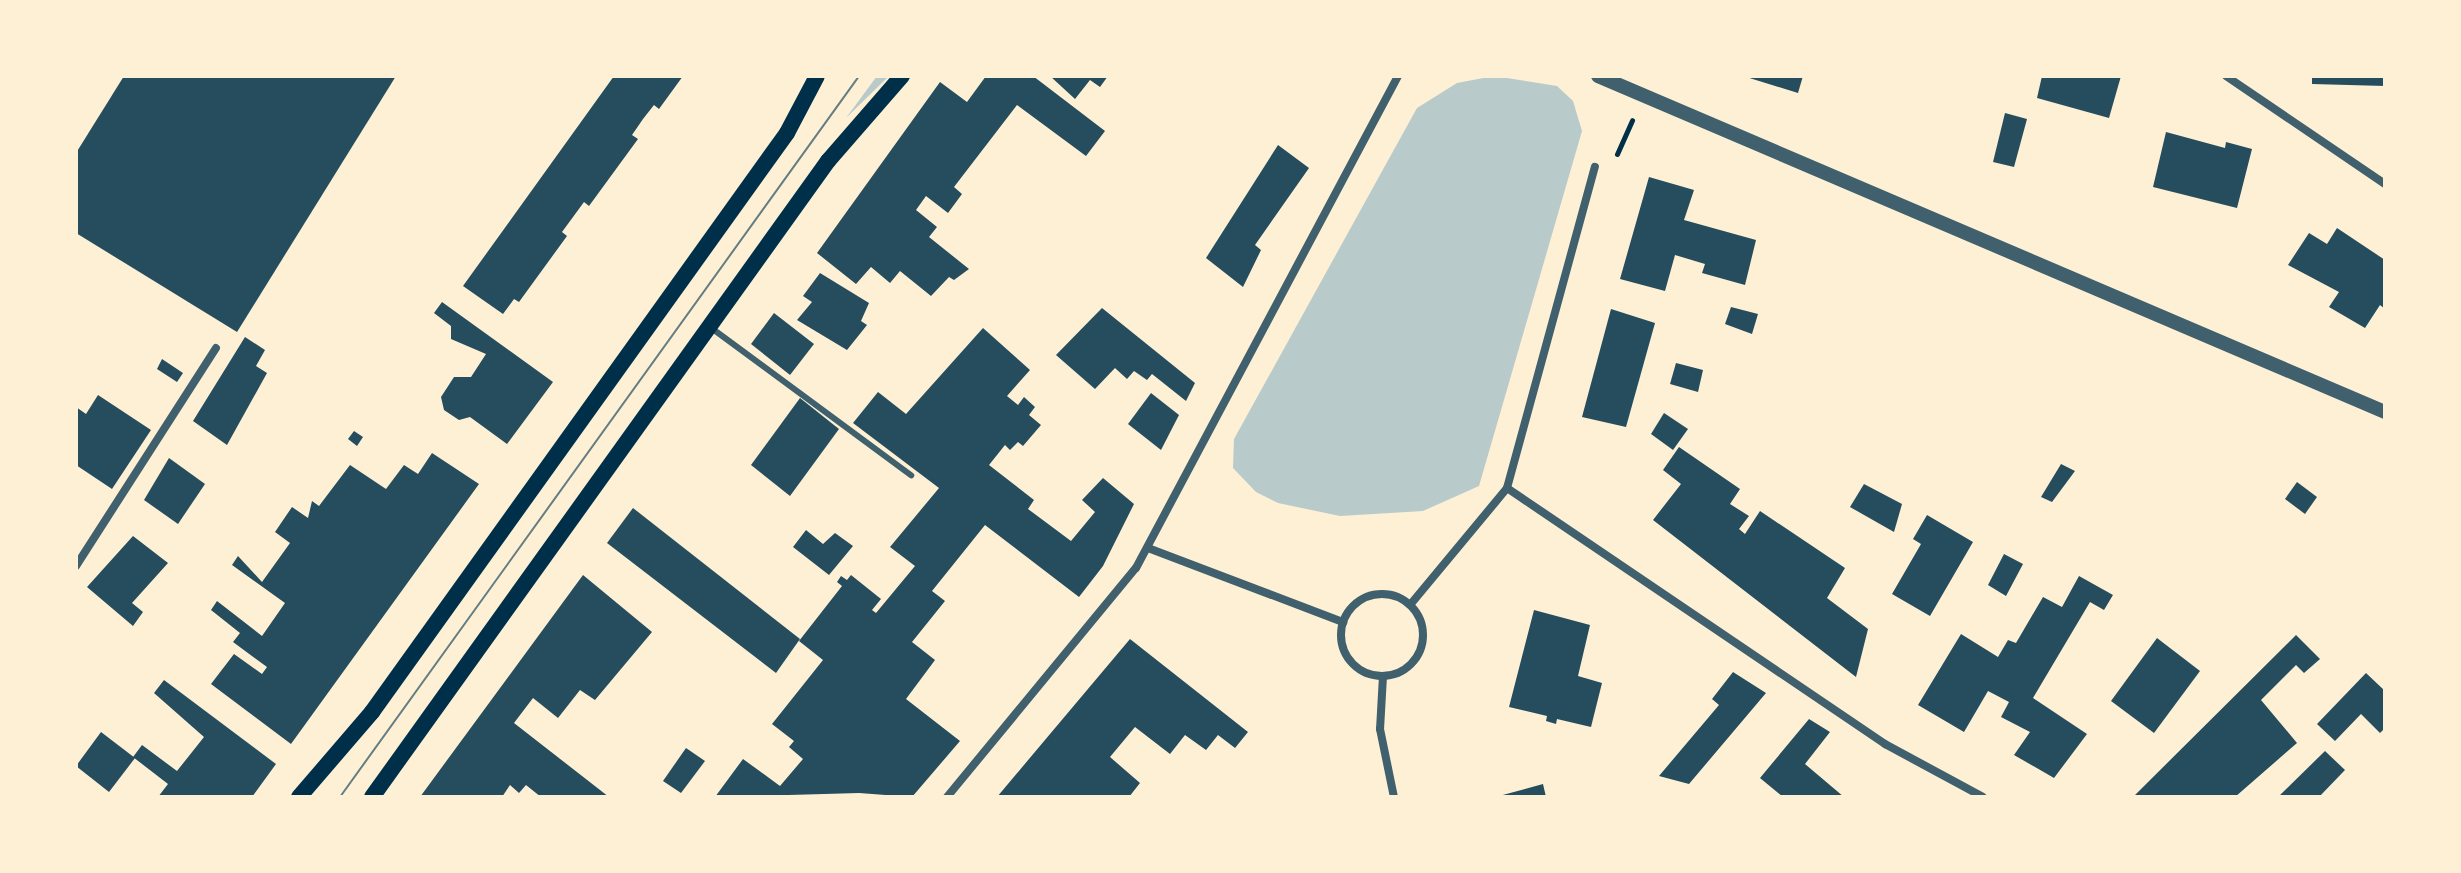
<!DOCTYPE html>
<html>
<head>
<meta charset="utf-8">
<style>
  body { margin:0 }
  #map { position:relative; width:2461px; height:873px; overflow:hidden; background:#fdf0d5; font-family:"PT Sans",sans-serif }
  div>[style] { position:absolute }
  .green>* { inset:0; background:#b9caca }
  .building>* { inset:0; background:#264d5e }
  .path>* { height:5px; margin:-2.5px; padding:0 2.5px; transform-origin:2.5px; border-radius:2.5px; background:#003049 }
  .service>* { height:6px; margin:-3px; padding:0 3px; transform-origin:3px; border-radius:3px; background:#3f606c }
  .minor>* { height:8px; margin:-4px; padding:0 4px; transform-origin:4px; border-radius:4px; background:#3f606c }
  .minor>.ring { margin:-4px; padding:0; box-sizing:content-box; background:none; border:8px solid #3f606c; border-radius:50% }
  .tertiary>* { height:14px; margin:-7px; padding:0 7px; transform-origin:7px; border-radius:7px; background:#3f606c }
  .secondary>* { height:16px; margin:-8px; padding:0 8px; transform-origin:8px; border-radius:8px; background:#003049 }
  .tram>* { height:2px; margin:-1px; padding:0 1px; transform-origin:1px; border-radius:1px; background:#657d81 }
  span { translate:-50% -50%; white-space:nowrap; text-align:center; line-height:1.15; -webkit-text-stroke:6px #fdf0d5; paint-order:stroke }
  .frame { position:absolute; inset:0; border:78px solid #fdf0d5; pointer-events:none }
</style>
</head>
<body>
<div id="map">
  <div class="green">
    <i style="clip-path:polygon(877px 76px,889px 76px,846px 118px)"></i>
    <i style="clip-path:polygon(1494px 76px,1557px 86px,1573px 101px,1582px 131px,1479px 486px,1423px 511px,1340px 516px,1278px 503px,1256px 492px,1233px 468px,1234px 439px,1417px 108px,1457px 83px)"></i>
  </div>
  <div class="building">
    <i style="clip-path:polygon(124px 76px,396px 76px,237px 332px,76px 233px,76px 153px)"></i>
    <i style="clip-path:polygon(614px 76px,683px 76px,659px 109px,654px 105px,643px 119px,632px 135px,638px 139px,589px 206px,584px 202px,562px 232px,567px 236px,519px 302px,514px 299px,503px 314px,463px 286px)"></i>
    <i style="clip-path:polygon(986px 76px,1033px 76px,1105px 131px,1086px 156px,1017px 105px,954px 187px,962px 194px,948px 213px,926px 196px,916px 210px,937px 227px,929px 237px,969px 269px,954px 280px,949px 277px,931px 296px,900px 271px,890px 283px,871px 267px,856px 284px,817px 253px,940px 82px,967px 102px)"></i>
    <i style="clip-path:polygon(1050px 76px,1108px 76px,1100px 87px,1090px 80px,1075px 99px)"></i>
    <i style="clip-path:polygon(1743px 76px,1803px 76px,1798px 93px)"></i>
    <i style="clip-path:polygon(2042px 76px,2121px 76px,2109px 118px,2037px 98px)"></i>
    <i style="clip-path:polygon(2312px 76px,2385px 76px,2385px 86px,2312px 84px)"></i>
    <i style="clip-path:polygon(2005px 113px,2027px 119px,2014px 167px,1993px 162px)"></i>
    <i style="clip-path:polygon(2166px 132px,2225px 148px,2226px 142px,2252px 149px,2237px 208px,2153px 187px)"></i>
    <i style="clip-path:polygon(1278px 145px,1309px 168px,1255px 245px,1261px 250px,1243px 287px,1206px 258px)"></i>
    <i style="clip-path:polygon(1649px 177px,1694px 190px,1684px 220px,1756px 240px,1745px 285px,1702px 273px,1705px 264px,1675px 255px,1665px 291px,1620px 279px)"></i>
    <i style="clip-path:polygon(2337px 228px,2385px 260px,2385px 309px,2380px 305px,2365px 328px,2329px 307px,2339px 292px,2288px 265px,2309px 233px,2327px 244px)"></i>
    <i style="clip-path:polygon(820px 273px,869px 303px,861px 321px,867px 325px,847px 350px,797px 320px,812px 302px,803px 296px)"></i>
    <i style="clip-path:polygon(442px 302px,553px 382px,507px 444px,470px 417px,459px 420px,444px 410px,441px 397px,454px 377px,471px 377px,486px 354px,451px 339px,451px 326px,434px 313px)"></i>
    <i style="clip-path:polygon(1731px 307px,1758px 314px,1752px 334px,1725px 324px)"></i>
    <i style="clip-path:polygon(1102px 308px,1195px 383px,1186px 401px,1152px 374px,1147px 380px,1134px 371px,1127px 379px,1115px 368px,1095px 389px,1056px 355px)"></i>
    <i style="clip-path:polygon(1611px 309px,1655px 323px,1626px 427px,1582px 417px)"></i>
    <i style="clip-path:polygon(774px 313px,814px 344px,790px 375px,751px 344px)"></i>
    <i style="clip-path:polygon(983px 328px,1030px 370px,1007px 396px,1018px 405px,1024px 397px,1035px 407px,1029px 415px,1041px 425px,1023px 446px,1018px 442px,1010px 450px,1005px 445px,989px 465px,1034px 500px,1028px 509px,1071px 541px,1095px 512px,1082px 500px,1103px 478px,1134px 504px,1103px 566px,1079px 597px,985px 525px,932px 591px,945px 601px,912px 642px,935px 660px,906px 699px,960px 741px,912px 797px,859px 793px,715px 797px,743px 759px,780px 786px,803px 759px,789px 747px,794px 741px,772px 724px,823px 660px,799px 641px,842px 586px,837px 582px,841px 576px,847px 580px,851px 575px,881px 599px,872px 610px,876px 613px,915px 566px,890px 547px,939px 488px,853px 423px,878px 392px,906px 414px)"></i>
    <i style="clip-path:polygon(245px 337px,265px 350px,256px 366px,267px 373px,227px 445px,193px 421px)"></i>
    <i style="clip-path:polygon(162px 359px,183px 373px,177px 382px,157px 369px)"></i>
    <i style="clip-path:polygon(1676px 363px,1703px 370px,1698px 392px,1670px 384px)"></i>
    <i style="clip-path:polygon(1151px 393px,1179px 415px,1161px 450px,1128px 424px)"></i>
    <i style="clip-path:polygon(98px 395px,151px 430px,112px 489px,76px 465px,76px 407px,86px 414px)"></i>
    <i style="clip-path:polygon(800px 398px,839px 429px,790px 496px,751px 465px)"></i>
    <i style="clip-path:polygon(1664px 413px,1688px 429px,1673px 450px,1651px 434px)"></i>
    <i style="clip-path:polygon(354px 431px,363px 437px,357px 446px,348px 439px)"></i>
    <i style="clip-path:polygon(1679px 447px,1740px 489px,1730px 504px,1749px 516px,1739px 529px,1745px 534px,1760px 511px,1845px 568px,1827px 598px,1868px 629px,1856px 677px,1653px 520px,1681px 484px,1663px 470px)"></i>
    <i style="clip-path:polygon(432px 453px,479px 484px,291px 744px,211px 684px,234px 654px,262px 674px,267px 667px,233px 642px,240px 633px,211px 610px,217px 601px,262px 636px,285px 603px,232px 565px,238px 556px,262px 582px,290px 543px,275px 532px,292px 507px,308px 518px,312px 501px,319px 506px,350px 465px,386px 489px,404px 465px,418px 474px)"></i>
    <i style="clip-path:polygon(169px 458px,205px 484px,178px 524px,144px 500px)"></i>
    <i style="clip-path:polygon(2061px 464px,2075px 471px,2052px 502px,2041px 497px)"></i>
    <i style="clip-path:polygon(2297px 482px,2317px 497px,2305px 514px,2285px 499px)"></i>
    <i style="clip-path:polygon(1864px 484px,1902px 504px,1894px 532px,1850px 507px)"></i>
    <i style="clip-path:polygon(633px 508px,800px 639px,776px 673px,607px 543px)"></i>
    <i style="clip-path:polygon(1927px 515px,1973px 542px,1930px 616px,1892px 594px,1921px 544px,1913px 539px)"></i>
    <i style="clip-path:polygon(806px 530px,823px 544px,835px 533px,853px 546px,829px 575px,793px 547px)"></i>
    <i style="clip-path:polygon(133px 536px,168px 563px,132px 603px,143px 612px,133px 626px,87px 587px)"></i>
    <i style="clip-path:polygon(2004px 554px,2023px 564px,2006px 596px,1988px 585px)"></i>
    <i style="clip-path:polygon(583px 575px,652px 632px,595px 700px,580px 690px,558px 718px,533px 698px,514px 723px,609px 797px,541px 797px,526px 785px,519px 793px,510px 785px,502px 797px,420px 797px)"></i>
    <i style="clip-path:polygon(2079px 576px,2113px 595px,2104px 610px,2090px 602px,2033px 698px,2087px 734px,2054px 778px,2014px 755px,2030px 732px,2001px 717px,2009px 702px,1988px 691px,1964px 732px,1918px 705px,1961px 634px,1998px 657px,2008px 640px,2016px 643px,2043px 597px,2062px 607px)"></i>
    <i style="clip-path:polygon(1534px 610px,1590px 625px,1578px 676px,1602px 683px,1591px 727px,1557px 719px,1556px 724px,1546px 721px,1547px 716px,1509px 707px)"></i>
    <i style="clip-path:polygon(2296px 635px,2320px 659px,2304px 673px,2296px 665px,2261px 700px,2297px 743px,2235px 797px,2133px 797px)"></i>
    <i style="clip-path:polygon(2157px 638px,2200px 671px,2154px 733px,2111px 701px)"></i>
    <i style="clip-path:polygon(1130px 639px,1248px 732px,1235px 748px,1218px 735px,1206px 750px,1185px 735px,1170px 754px,1135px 727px,1110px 757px,1140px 783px,1129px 797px,997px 797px)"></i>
    <i style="clip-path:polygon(1733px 672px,1766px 693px,1689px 784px,1659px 776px,1719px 705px,1712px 699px)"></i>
    <i style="clip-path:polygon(2366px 673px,2385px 691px,2385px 728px,2380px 733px,2361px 714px,2335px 741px,2317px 724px)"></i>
    <i style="clip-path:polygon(164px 680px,276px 764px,252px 797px,158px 797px,168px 784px,133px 757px,142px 745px,177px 771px,204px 737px,154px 693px)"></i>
    <i style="clip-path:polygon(1809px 719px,1830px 732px,1805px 764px,1844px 797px,1783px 797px,1760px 778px)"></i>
    <i style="clip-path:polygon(101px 732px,135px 758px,109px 792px,76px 766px)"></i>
    <i style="clip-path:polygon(686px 748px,705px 761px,681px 793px,663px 781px)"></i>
    <i style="clip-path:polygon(2325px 751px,2345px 770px,2319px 797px,2278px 797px)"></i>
    <i style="clip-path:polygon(1543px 784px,1546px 797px,1499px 797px,1499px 796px)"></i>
  </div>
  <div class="path">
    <i style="left:1617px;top:154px;width:37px;rotate:-66deg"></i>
  </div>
  <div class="service">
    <i style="left:710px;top:327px;width:250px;rotate:36.4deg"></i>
  </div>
  <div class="minor">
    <i style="left:2226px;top:76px;width:192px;rotate:34.2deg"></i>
    <i style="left:1507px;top:488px;width:457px;rotate:34.1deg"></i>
    <i style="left:1885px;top:744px;width:111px;rotate:28.4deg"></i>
    <i style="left:1148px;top:548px;width:209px;rotate:20.8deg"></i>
    <i style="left:76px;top:566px;width:259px;rotate:-57.3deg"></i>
    <i class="ring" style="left:1341px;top:594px;width:74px;height:74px"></i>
    <i style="left:1410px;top:605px;width:152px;rotate:-50.3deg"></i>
    <i style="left:1507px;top:488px;width:333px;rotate:-74.7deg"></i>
    <i style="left:1383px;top:676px;width:53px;rotate:93.2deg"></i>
    <i style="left:1380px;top:729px;width:69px;rotate:78.4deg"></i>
    <i style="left:947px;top:797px;width:297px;rotate:-50.5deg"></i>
    <i style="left:1136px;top:568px;width:557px;rotate:-61.96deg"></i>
  </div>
  <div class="tertiary">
    <i style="left:1598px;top:76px;width:856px;rotate:23.12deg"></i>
  </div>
  <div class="secondary">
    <i style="left:299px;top:797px;width:112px;rotate:-49.3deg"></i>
    <i style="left:372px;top:712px;width:712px;rotate:-54.37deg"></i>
    <i style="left:787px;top:133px;width:64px;rotate:-62.2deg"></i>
    <i style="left:372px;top:797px;width:783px;rotate:-54.36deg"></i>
    <i style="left:828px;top:161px;width:113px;rotate:-49deg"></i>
  </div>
  <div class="tram">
    <i style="left:340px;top:797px;width:888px;rotate:-54.25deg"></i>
  </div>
  <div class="frame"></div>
</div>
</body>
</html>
